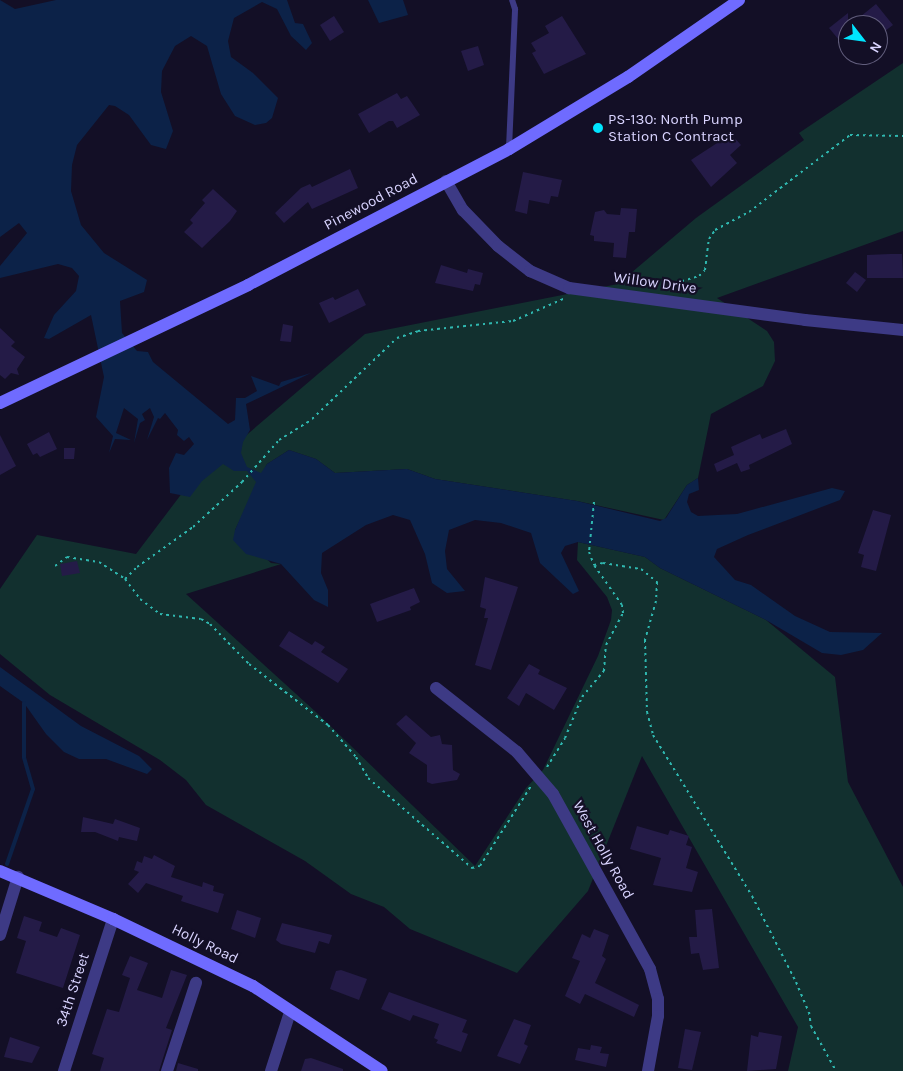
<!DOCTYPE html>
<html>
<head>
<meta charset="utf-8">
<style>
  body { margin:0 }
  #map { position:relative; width:903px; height:1071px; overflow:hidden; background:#130f26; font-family:Karla,sans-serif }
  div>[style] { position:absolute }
  .green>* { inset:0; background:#12302f }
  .water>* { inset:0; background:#0c2248 }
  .stream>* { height:4px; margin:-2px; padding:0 2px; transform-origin:2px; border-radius:2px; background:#0c2248 }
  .building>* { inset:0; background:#241b47 }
  .path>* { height:2px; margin-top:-1px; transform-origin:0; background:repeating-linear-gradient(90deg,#2fb8b0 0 2.5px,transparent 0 6.5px) }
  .lane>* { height:6px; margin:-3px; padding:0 3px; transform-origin:3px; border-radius:3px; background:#3d3a85 }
  .street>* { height:12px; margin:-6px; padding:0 6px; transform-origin:6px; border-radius:6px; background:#3d3a85 }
  .secondary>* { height:12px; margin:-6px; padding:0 6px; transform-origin:6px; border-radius:6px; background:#6f6bff }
  .dots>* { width:14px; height:14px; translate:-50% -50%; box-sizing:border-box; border:2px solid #130f26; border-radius:50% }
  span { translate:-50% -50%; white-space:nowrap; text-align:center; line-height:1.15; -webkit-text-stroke:4.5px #130f26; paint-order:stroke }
  .poi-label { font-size:15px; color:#d9d4ff }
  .left { translate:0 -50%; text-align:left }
  .street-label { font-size:15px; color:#d9d4ff }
  .north { position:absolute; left:838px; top:15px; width:50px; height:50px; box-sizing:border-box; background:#130f26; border:1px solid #625e7d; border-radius:50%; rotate:120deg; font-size:14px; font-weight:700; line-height:20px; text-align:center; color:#d9d4ff }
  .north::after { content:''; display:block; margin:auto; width:18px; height:22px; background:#00e5ff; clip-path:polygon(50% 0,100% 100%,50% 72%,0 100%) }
</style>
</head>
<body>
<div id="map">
  <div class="green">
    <i style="clip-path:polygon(903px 63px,903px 231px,717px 298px,767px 331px,774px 342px,775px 361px,763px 386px,711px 414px,698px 478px,687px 485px,664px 520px,577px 501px,435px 479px,407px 469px,335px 473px,316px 459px,289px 450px,267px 464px,235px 530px,271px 563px,281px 564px,186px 594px,317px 713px,475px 866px,526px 788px,543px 770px,598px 656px,611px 620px,612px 610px,607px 597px,577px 560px,578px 542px,645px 557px,660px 568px,766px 620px,835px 677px,848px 782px,903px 887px,903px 1071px,788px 1071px,798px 1027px,642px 756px,588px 891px,517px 973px,410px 929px,384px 907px,351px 894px,305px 861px,206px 805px,186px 780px,160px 760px,50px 695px,0 654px,0 589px,37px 535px,136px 554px,189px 484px,365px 334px,618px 284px,696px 218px,804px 140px,799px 133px)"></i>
  </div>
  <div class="water">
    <i style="clip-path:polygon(0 0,15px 9px,56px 0,287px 0,295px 23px,303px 24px,312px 43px,306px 50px,291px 36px,277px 9px,262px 2px,234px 18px,228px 41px,231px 57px,253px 73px,278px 98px,272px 118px,266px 123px,255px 125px,235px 116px,221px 94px,207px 46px,191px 36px,175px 46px,162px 71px,161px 92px,173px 131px,166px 149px,151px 145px,129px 115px,115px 106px,109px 105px,77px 145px,72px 165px,71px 191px,81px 225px,104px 253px,147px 280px,144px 292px,120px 301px,122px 333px,137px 351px,148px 352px,153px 362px,228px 424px,235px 420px,236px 398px,245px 398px,257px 391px,251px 376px,279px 386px,281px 382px,311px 373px,246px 404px,250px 430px,243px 442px,241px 453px,247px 467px,261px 473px,267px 464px,289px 450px,316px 459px,335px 473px,407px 469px,435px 479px,577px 501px,660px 521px,666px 518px,687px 485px,698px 478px,699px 490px,689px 494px,687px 502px,691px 512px,698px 516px,737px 514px,832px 488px,845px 491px,840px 500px,748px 535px,717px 549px,714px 557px,735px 580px,751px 585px,795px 616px,830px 632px,882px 633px,863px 650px,841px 655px,822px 653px,766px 620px,660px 568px,645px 557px,578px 542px,565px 546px,561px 553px,579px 591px,573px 594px,540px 563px,531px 533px,501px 523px,475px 520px,449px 530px,445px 551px,447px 569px,465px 591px,447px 593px,432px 583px,425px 554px,410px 520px,393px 515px,366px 525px,322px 553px,321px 573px,328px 590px,328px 607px,314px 600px,281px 564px,246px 554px,233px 540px,235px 530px,256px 482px,247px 471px,234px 471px,223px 464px,202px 481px,190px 497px,170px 493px,169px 468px,176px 453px,184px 455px,194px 444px,189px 437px,184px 441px,177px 435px,178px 430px,165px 413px,160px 419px,158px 418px,147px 440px,154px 417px,150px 408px,142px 414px,145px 420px,140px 423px,134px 443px,138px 419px,124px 408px,116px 433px,131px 440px,115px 439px,109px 453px,113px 436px,96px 417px,104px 377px,91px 315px,49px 339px,44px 338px,54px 315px,76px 291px,79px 276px,72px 268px,58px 264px,0 278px,0 266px,27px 233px,19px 223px,0 237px)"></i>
    <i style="clip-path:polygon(368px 0,403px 0,408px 15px,379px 23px)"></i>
    <i style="clip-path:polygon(0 667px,81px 726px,139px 756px,152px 769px,147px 774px,106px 759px,79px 759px,64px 752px,46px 734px,24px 703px,0 686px)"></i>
  </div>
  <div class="stream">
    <i style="left:7px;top:864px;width:79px;rotate:-70.9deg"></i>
    <i style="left:33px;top:789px;width:33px;rotate:-106deg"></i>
    <i style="left:24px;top:757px;width:54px;rotate:-90deg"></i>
  </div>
  <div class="building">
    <i style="clip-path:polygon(876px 4px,893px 25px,885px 31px,879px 25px,850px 25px)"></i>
    <i style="clip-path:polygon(848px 13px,848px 51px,829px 28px)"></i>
    <i style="clip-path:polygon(334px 16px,344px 32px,330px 41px,320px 25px)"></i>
    <i style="clip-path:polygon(562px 16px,586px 54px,544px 74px,532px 53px,536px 51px,531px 43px,549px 33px,545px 26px)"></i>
    <i style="clip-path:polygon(478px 46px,484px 65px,468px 71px,461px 51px)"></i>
    <i style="clip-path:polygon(397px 93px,401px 99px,407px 96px,420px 115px,397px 128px,393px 121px,389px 121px,369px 133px,358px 114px)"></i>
    <i style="clip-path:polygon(731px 134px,741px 145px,730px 155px,737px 163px,711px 187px,691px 160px)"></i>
    <i style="clip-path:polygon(350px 169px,358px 188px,312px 209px,308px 202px,284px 223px,275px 213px,301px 188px,310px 184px,312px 187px)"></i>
    <i style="clip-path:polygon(523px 172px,562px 180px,558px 197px,551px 196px,549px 204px,529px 200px,527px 214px,515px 211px)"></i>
    <i style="clip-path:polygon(213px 189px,237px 211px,230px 221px,202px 248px,184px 232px,193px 223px,190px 220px,205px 203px,202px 200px)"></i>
    <i style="clip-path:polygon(621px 208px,637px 209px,635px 232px,629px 232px,626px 258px,613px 257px,614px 243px,594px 241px,594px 236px,590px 235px,595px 212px,604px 210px,607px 214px,620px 215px)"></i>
    <i style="clip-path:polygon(890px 254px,902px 254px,903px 278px,867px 278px,867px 255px)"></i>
    <i style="clip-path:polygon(441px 265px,467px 273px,468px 269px,483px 273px,480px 285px,475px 284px,473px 291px,435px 283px)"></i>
    <i style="clip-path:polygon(855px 272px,866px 280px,857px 292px,846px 283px)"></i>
    <i style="clip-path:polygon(358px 289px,366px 305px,329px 323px,319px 303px,333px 297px,335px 300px)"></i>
    <i style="clip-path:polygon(283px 324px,293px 326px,291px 342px,280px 341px)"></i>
    <i style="clip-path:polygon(0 328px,15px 342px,11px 346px,25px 357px,17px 369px,19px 375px,11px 373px,5px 379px,0 375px)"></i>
    <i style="clip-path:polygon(786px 429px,792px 444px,749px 465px,750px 469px,741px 472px,737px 463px,717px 472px,714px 464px,734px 455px,731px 447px,760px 434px,762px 439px)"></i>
    <i style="clip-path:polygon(49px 432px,57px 449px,40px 457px,37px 453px,33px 455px,27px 444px)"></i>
    <i style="clip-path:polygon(0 435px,16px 466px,0 475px)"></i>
    <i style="clip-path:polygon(64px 448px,75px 448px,74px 459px,64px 459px)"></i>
    <i style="clip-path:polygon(873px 510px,891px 515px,876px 571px,861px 567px,864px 555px,858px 553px)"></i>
    <i style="clip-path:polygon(77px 561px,80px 573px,62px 576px,60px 564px)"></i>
    <i style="clip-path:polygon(485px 577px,518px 587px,491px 670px,475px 665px,488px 618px,484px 618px,486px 609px,480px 607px)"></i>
    <i style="clip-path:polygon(414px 588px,420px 602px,410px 607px,411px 610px,377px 622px,370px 604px)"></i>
    <i style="clip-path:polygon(289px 631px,312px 645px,315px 641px,325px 647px,321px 652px,348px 669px,338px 683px,279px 646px)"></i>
    <i style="clip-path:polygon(529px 664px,540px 670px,538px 674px,567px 688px,554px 710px,526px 693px,519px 706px,507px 698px)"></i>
    <i style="clip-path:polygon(406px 715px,431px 737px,440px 735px,442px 744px,452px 745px,453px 770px,460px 774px,457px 780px,432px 784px,427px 782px,427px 765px,409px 753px,416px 743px,396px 724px)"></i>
    <i style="clip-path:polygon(83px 817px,113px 824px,115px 819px,140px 828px,137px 841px,119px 837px,118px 841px,95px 832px,81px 832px)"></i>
    <i style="clip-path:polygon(637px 826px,668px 835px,670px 830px,689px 836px,686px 845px,692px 847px,686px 868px,698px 872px,692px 892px,653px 885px,661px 858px,630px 849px)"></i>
    <i style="clip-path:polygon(154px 855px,175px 866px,171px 877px,202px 887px,203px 882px,214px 886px,213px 891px,224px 894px,218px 913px,181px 901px,183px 896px,146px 883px,138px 893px,128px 884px,139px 872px,134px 870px,137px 861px,142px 863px,144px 856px,152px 859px)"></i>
    <i style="clip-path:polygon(712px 909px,719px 968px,703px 970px,699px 953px,691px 954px,689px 937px,697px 937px,695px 910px)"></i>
    <i style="clip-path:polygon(237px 910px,261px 918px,255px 938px,231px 929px)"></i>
    <i style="clip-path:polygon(24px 916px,42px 922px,39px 931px,57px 937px,61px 928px,80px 935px,63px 988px,16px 973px,26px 941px,17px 938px)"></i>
    <i style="clip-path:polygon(282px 923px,332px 935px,329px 944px,319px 941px,315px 953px,281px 944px,276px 940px)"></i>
    <i style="clip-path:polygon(594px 929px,609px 935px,602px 956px,606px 959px,595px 983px,639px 1005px,634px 1017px,585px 994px,580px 1004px,565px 996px,580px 961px,572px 958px,582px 934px,590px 938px)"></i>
    <i style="clip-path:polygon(130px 956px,148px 963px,137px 990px,162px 998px,171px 970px,187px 975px,166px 1028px,172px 1030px,159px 1071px,100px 1071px,104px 1058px,92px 1054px,107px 1009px,119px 1012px,130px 978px,122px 975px)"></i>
    <i style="clip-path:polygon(341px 970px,367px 979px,359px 1000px,330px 989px,336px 971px)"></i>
    <i style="clip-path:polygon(389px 992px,467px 1020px,462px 1032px,468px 1034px,461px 1052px,436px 1043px,438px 1040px,434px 1038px,439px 1024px,413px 1015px,410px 1021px,381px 1009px)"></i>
    <i style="clip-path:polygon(514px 1019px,531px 1025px,524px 1044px,528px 1046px,520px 1064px,497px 1056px)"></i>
    <i style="clip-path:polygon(685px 1029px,701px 1032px,692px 1070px,678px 1068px)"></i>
    <i style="clip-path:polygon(759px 1032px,782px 1036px,776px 1069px,747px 1071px,751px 1035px,758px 1037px)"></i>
    <i style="clip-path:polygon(10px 1037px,40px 1047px,32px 1063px,4px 1057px)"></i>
    <i style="clip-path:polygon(591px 1045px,602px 1047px,600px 1053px,609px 1054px,606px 1067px,575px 1060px,578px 1048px,590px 1050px)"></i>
    <i style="clip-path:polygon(311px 1058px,343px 1069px,343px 1071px,301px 1071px,305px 1059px)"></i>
    <i style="clip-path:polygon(178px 1063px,198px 1069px,198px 1071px,176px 1071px)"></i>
  </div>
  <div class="path">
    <i style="left:663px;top:287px;width:38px;rotate:-17deg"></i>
    <i style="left:699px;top:276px;width:8px;rotate:-45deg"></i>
    <i style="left:705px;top:270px;width:31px;rotate:-83deg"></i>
    <i style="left:709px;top:239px;width:11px;rotate:-56deg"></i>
    <i style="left:715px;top:230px;width:38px;rotate:-28deg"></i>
    <i style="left:749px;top:212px;width:127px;rotate:-37.3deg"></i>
    <i style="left:850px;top:135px;width:53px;rotate:1.1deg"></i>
    <i style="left:594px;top:502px;width:50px;rotate:95.7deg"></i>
    <i style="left:589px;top:552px;width:14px;rotate:69deg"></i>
    <i style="left:594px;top:565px;width:9px;rotate:-13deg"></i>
    <i style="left:603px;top:563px;width:38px;rotate:9deg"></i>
    <i style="left:641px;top:569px;width:21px;rotate:39deg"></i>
    <i style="left:657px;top:582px;width:19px;rotate:93deg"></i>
    <i style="left:656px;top:601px;width:41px;rotate:105.8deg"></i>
    <i style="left:645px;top:640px;width:72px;rotate:88.4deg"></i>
    <i style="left:647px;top:712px;width:24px;rotate:75deg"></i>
    <i style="left:653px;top:735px;width:189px;rotate:58.4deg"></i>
    <i style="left:752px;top:896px;width:97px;rotate:62.9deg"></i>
    <i style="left:796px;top:982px;width:33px;rotate:67deg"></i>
    <i style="left:809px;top:1012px;width:14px;rotate:82deg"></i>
    <i style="left:811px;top:1026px;width:51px;rotate:60.9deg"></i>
    <i style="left:55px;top:566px;width:15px;rotate:-37deg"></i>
    <i style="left:67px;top:557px;width:32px;rotate:9deg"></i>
    <i style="left:99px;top:562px;width:31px;rotate:33deg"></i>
    <i style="left:125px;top:579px;width:25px;rotate:53deg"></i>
    <i style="left:140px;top:599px;width:25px;rotate:37deg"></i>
    <i style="left:160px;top:614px;width:41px;rotate:7deg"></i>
    <i style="left:201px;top:619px;width:10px;rotate:29deg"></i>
    <i style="left:210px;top:624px;width:56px;rotate:45.7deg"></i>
    <i style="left:249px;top:664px;width:100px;rotate:37.7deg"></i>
    <i style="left:328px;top:725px;width:43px;rotate:48.8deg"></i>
    <i style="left:356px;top:757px;width:24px;rotate:60deg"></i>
    <i style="left:368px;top:778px;width:138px;rotate:40.9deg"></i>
    <i style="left:472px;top:868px;width:8px;rotate:-14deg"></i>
    <i style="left:480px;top:866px;width:95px;rotate:-57.5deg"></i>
    <i style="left:125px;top:579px;width:17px;rotate:-45deg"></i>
    <i style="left:137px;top:567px;width:69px;rotate:-35.5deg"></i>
    <i style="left:193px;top:527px;width:67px;rotate:-42.6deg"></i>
    <i style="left:242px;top:482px;width:56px;rotate:-48.6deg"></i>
    <i style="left:279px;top:440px;width:39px;rotate:-32deg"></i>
    <i style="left:312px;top:419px;width:117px;rotate:-43.6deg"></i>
    <i style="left:397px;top:338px;width:22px;rotate:-18deg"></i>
    <i style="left:418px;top:331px;width:96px;rotate:-6deg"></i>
    <i style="left:513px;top:321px;width:55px;rotate:-23.7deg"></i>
    <i style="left:547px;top:767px;width:34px;rotate:-58deg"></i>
    <i style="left:565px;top:738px;width:44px;rotate:-67.5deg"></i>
    <i style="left:582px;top:697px;width:34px;rotate:-50deg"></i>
    <i style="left:604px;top:671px;width:26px;rotate:-86deg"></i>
    <i style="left:606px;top:645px;width:36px;rotate:-62deg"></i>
    <i style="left:623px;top:613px;width:8px;rotate:-97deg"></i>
    <i style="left:622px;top:605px;width:49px;rotate:-125deg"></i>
  </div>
  <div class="lane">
    <i style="left:509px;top:148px;width:139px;rotate:-87.5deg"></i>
    <i style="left:515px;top:9px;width:9px;rotate:-108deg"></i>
  </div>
  <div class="street">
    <i style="left:446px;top:181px;width:34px;rotate:60deg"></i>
    <i style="left:463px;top:210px;width:50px;rotate:45.8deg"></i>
    <i style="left:498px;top:246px;width:41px;rotate:38deg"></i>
    <i style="left:530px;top:271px;width:43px;rotate:23.6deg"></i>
    <i style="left:569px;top:288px;width:238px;rotate:7.7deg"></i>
    <i style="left:805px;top:320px;width:99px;rotate:5.8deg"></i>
    <i style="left:436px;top:688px;width:103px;rotate:38.3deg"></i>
    <i style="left:517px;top:752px;width:55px;rotate:49.4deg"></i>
    <i style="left:553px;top:794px;width:200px;rotate:61deg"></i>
    <i style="left:650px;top:969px;width:31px;rotate:75deg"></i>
    <i style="left:658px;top:999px;width:17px;rotate:90deg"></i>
    <i style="left:658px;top:1016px;width:56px;rotate:100.3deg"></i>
    <i style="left:0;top:935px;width:61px;rotate:-72.8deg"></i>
    <i style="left:64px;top:1071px;width:160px;rotate:-72.1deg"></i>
    <i style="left:167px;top:1071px;width:93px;rotate:-71.8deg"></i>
    <i style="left:271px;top:1071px;width:62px;rotate:-72.1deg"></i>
  </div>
  <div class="secondary">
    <i style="left:0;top:403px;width:275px;rotate:-25.4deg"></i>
    <i style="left:248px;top:285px;width:294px;rotate:-27.5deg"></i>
    <i style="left:509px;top:149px;width:139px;rotate:-31.2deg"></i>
    <i style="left:628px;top:77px;width:135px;rotate:-34.7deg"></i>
    <i style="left:0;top:871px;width:123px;rotate:23deg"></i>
    <i style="left:113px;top:919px;width:155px;rotate:25.6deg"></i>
    <i style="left:253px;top:986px;width:154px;rotate:33.4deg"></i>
  </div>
  <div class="dots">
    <i style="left:598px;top:128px;background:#00e5ff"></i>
  </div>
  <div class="poi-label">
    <span class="left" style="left:608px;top:128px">PS-130: North Pump<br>Station C Contract</span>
  </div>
  <div class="street-label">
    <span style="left:371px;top:202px;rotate:-28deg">Pinewood Road</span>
    <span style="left:655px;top:283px;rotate:8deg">Willow Drive</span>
    <span style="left:603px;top:850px;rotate:61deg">West Holly Road</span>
    <span style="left:205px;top:944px;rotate:26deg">Holly Road</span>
    <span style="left:73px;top:990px;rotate:-72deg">34th Street</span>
  </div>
  <div class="north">N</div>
</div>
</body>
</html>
